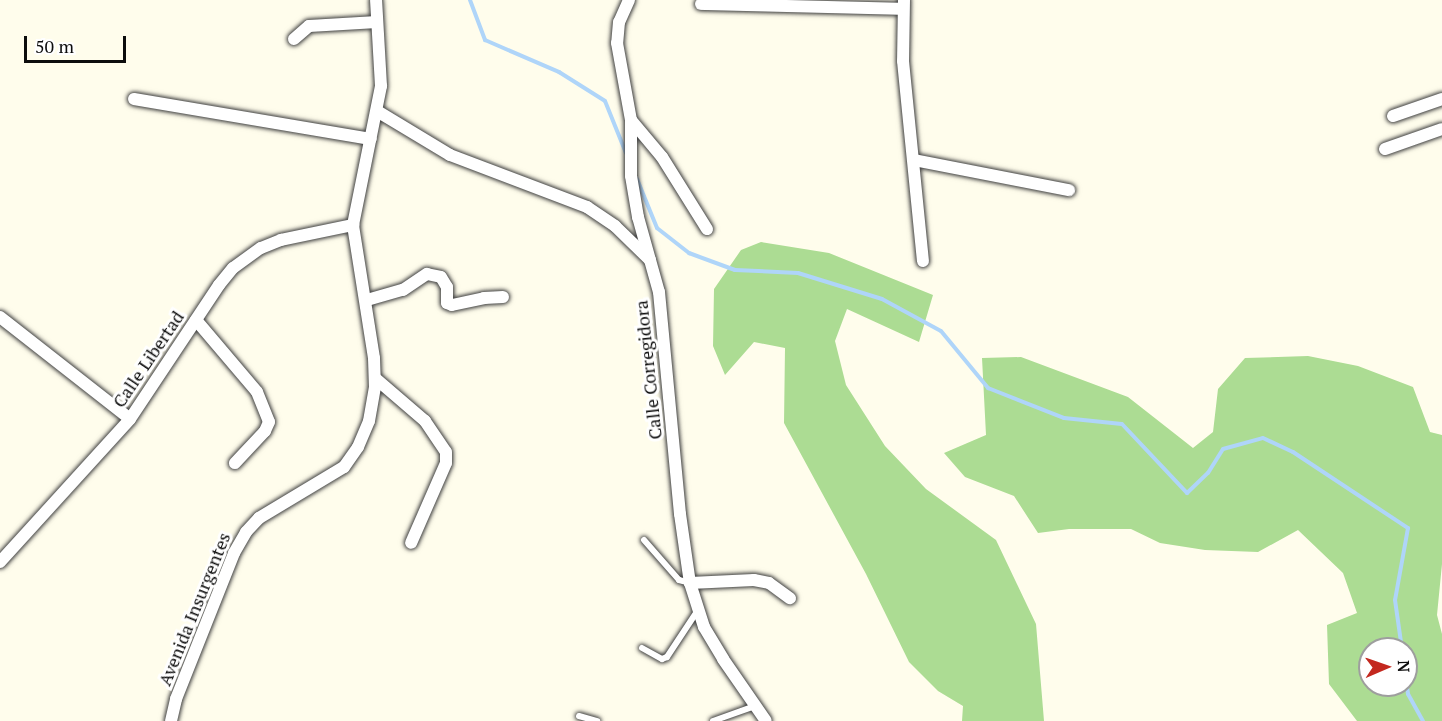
<!DOCTYPE html>
<html>
<head>
<meta charset="utf-8">
<style>
  body { margin:0 }
  #map { position:relative; width:1442px; height:721px; overflow:hidden; background:#fffdec; font-family:"PT Serif",serif }
  div>[style] { position:absolute }
  .forest>* { inset:0; background:#acdc93 }
  .stream>* { height:4px; margin:-2px; padding:0 2px; transform-origin:2px; border-radius:2px; background:#afd5f9 }
  .roads { filter:drop-shadow(0 0 2px #404040) drop-shadow(0 0 2px #404040) }
  .service>* { height:6px; margin:-3px; padding:0 3px; transform-origin:3px; border-radius:3px; background:#fff }
  .minor>* { height:12px; margin:-6px; padding:0 6px; transform-origin:6px; border-radius:6px; background:#fff }
  span { translate:-50% -50%; white-space:nowrap; text-align:center; line-height:1.15; -webkit-text-stroke:6px #fff; paint-order:stroke }
  .street-label { font-size:18px; color:#0d0d0d }
  .north { position:absolute; left:1358px; top:637px; width:60px; height:60px; box-sizing:border-box; background:#fff; border:2px solid #9e9e9e; border-radius:50%; rotate:88deg; font-size:16px; font-weight:700; line-height:24px; text-align:center; color:#0d0d0d }
  .north::after { content:''; display:block; margin:auto; width:21px; height:27px; background:#c3281f; clip-path:polygon(50% 0,100% 100%,50% 72%,0 100%) }
  .scale { position:absolute; left:24px; top:36px; width:102px; height:27px; box-sizing:border-box; border:3px solid #0d0d0d; border-top:0; padding-left:8px; font-size:18px; line-height:21px; white-space:nowrap; color:#0d0d0d; -webkit-text-stroke:4px #fff; paint-order:stroke }
</style>
</head>
<body>
<div id="map">
  <div class="forest">
    <i style="clip-path:polygon(761px 242px,829px 253px,933px 295px,919px 342px,847px 309px,835px 341px,846px 385px,885px 446px,926px 489px,996px 540px,1036px 624px,1044px 721px,962px 721px,963px 706px,938px 691px,909px 662px,866px 574px,784px 423px,785px 348px,754px 342px,725px 375px,713px 346px,714px 289px,741px 250px)"></i>
    <i style="clip-path:polygon(evenodd,1308px 356px,1358px 366px,1413px 387px,1430px 432px,1442px 435px,1442px 564px,1437px 615px,1442px 634px,1442px 721px,1357px 721px,1329px 684px,1327px 625px,1357px 613px,1343px 573px,1298px 530px,1258px 552px,1205px 550px,1160px 543px,1131px 529px,1069px 529px,1038px 533px,1014px 496px,965px 477px,944px 453px,986px 435px,982px 358px,1021px 357px,1128px 397px,1193px 448px,1213px 432px,1218px 389px,1245px 358px,1308px 356px,1370px 649px,1406px 649px,1406px 685px,1370px 685px,1370px 649px)"></i>
  </div>
  <div class="stream">
    <i style="left:470px;top:0;width:43px;rotate:69.4deg"></i>
    <i style="left:485px;top:40px;width:81px;rotate:23.4deg"></i>
    <i style="left:559px;top:72px;width:54px;rotate:32.2deg"></i>
    <i style="left:605px;top:101px;width:56px;rotate:68deg"></i>
    <i style="left:637px;top:179px;width:53px;rotate:67.8deg"></i>
    <i style="left:657px;top:228px;width:41px;rotate:38deg"></i>
    <i style="left:689px;top:253px;width:49px;rotate:20.3deg"></i>
    <i style="left:735px;top:270px;width:63px;rotate:2.7deg"></i>
    <i style="left:798px;top:273px;width:88px;rotate:17.2deg"></i>
    <i style="left:882px;top:299px;width:67px;rotate:28.5deg"></i>
    <i style="left:941px;top:331px;width:74px;rotate:50.5deg"></i>
    <i style="left:988px;top:388px;width:82px;rotate:21.5deg"></i>
    <i style="left:1064px;top:418px;width:58px;rotate:5.9deg"></i>
    <i style="left:1122px;top:424px;width:95px;rotate:46.7deg"></i>
    <i style="left:1187px;top:493px;width:29px;rotate:-44deg"></i>
    <i style="left:1208px;top:473px;width:28px;rotate:-58deg"></i>
    <i style="left:1223px;top:449px;width:41px;rotate:-15.4deg"></i>
    <i style="left:1263px;top:438px;width:33px;rotate:25deg"></i>
    <i style="left:1293px;top:452px;width:138px;rotate:33.5deg"></i>
    <i style="left:1408px;top:528px;width:73px;rotate:100.2deg"></i>
    <i style="left:1395px;top:600px;width:49px;rotate:81.9deg"></i>
    <i style="left:1406px;top:681px;width:13px;rotate:81deg"></i>
    <i style="left:1408px;top:694px;width:31px;rotate:61deg"></i>
  </div>
  <div class="roads">
    <div class="service">
      <i style="left:644px;top:540px;width:53px;rotate:48.8deg"></i>
      <i style="left:679px;top:580px;width:11px;rotate:15deg"></i>
      <i style="left:642px;top:648px;width:23px;rotate:29deg"></i>
      <i style="left:662px;top:659px;width:5px;rotate:-22deg"></i>
      <i style="left:667px;top:657px;width:56px;rotate:-56.6deg"></i>
      <i style="left:579px;top:716px;width:19px;rotate:16deg"></i>
      <i style="left:713px;top:721px;width:45px;rotate:-19.7deg"></i>
    </div>
    <div class="minor">
      <i style="left:629px;top:0;width:24px;rotate:114deg"></i>
      <i style="left:619px;top:22px;width:21px;rotate:95deg"></i>
      <i style="left:617px;top:43px;width:78px;rotate:79.7deg"></i>
      <i style="left:631px;top:120px;width:56px;rotate:90deg"></i>
      <i style="left:631px;top:176px;width:42px;rotate:80.3deg"></i>
      <i style="left:638px;top:217px;width:78px;rotate:74.4deg"></i>
      <i style="left:659px;top:292px;width:223px;rotate:84.6deg"></i>
      <i style="left:680px;top:514px;width:70px;rotate:81.8deg"></i>
      <i style="left:690px;top:583px;width:46px;rotate:72.3deg"></i>
      <i style="left:704px;top:627px;width:37px;rotate:59deg"></i>
      <i style="left:723px;top:659px;width:75px;rotate:55.3deg"></i>
      <i style="left:904px;top:0;width:61px;rotate:90.9deg"></i>
      <i style="left:903px;top:61px;width:201px;rotate:84.3deg"></i>
      <i style="left:701px;top:4px;width:202px;rotate:1.4deg"></i>
      <i style="left:294px;top:39px;width:20px;rotate:-41deg"></i>
      <i style="left:309px;top:26px;width:68px;rotate:-3.4deg"></i>
      <i style="left:134px;top:99px;width:240px;rotate:9.6deg"></i>
      <i style="left:377px;top:111px;width:85px;rotate:31.1deg"></i>
      <i style="left:450px;top:155px;width:147px;rotate:20.8deg"></i>
      <i style="left:587px;top:207px;width:34px;rotate:34deg"></i>
      <i style="left:615px;top:226px;width:49px;rotate:44.2deg"></i>
      <i style="left:1393px;top:116px;width:52px;rotate:-19.1deg"></i>
      <i style="left:631px;top:120px;width:48px;rotate:50deg"></i>
      <i style="left:662px;top:157px;width:85px;rotate:58deg"></i>
      <i style="left:1385px;top:149px;width:60px;rotate:-19.3deg"></i>
      <i style="left:914px;top:160px;width:158px;rotate:11deg"></i>
      <i style="left:367px;top:300px;width:37px;rotate:-16deg"></i>
      <i style="left:403px;top:290px;width:29px;rotate:-34deg"></i>
      <i style="left:427px;top:274px;width:14px;rotate:12deg"></i>
      <i style="left:441px;top:277px;width:12px;rotate:59deg"></i>
      <i style="left:447px;top:287px;width:16px;rotate:90deg"></i>
      <i style="left:447px;top:303px;width:5px;rotate:22deg"></i>
      <i style="left:452px;top:305px;width:33px;rotate:-12deg"></i>
      <i style="left:484px;top:298px;width:19px;rotate:-3deg"></i>
      <i style="left:0;top:317px;width:165px;rotate:38.1deg"></i>
      <i style="left:196px;top:320px;width:94px;rotate:49.7deg"></i>
      <i style="left:257px;top:392px;width:32px;rotate:68deg"></i>
      <i style="left:269px;top:422px;width:10px;rotate:114deg"></i>
      <i style="left:265px;top:431px;width:44px;rotate:133.2deg"></i>
      <i style="left:375px;top:378px;width:66px;rotate:40.7deg"></i>
      <i style="left:425px;top:421px;width:37px;rotate:56deg"></i>
      <i style="left:446px;top:452px;width:11px;rotate:90deg"></i>
      <i style="left:446px;top:463px;width:87px;rotate:113.6deg"></i>
      <i style="left:0;top:562px;width:193px;rotate:-47.7deg"></i>
      <i style="left:130px;top:419px;width:161px;rotate:-56.4deg"></i>
      <i style="left:219px;top:285px;width:22px;rotate:-51deg"></i>
      <i style="left:233px;top:268px;width:34px;rotate:-36deg"></i>
      <i style="left:261px;top:248px;width:22px;rotate:-22deg"></i>
      <i style="left:281px;top:240px;width:74px;rotate:-11.8deg"></i>
      <i style="left:690px;top:583px;width:64px;rotate:-2.7deg"></i>
      <i style="left:754px;top:580px;width:15px;rotate:11deg"></i>
      <i style="left:769px;top:583px;width:26px;rotate:36deg"></i>
      <i style="left:171px;top:721px;width:23px;rotate:-77deg"></i>
      <i style="left:176px;top:699px;width:157px;rotate:-68.3deg"></i>
      <i style="left:234px;top:553px;width:24px;rotate:-60deg"></i>
      <i style="left:246px;top:532px;width:19px;rotate:-47deg"></i>
      <i style="left:259px;top:518px;width:99px;rotate:-31deg"></i>
      <i style="left:344px;top:467px;width:24px;rotate:-55deg"></i>
      <i style="left:358px;top:447px;width:28px;rotate:-67deg"></i>
      <i style="left:369px;top:421px;width:35px;rotate:-80deg"></i>
      <i style="left:375px;top:387px;width:29px;rotate:-92deg"></i>
      <i style="left:374px;top:358px;width:135px;rotate:-99deg"></i>
      <i style="left:353px;top:225px;width:142px;rotate:-78.6deg"></i>
      <i style="left:381px;top:86px;width:86px;rotate:-93.3deg"></i>
    </div>
  </div>
  <div class="street-label">
    <span style="left:148px;top:359px;rotate:-56deg">Calle Libertad</span>
    <span style="left:648px;top:370px;rotate:-96deg">Calle Corregidora</span>
    <span style="left:194px;top:609px;rotate:-68deg">Avenida Insurgentes</span>
  </div>
  <div class="north">N</div>
  <div class="scale">50 m</div>
</div>
</body>
</html>
